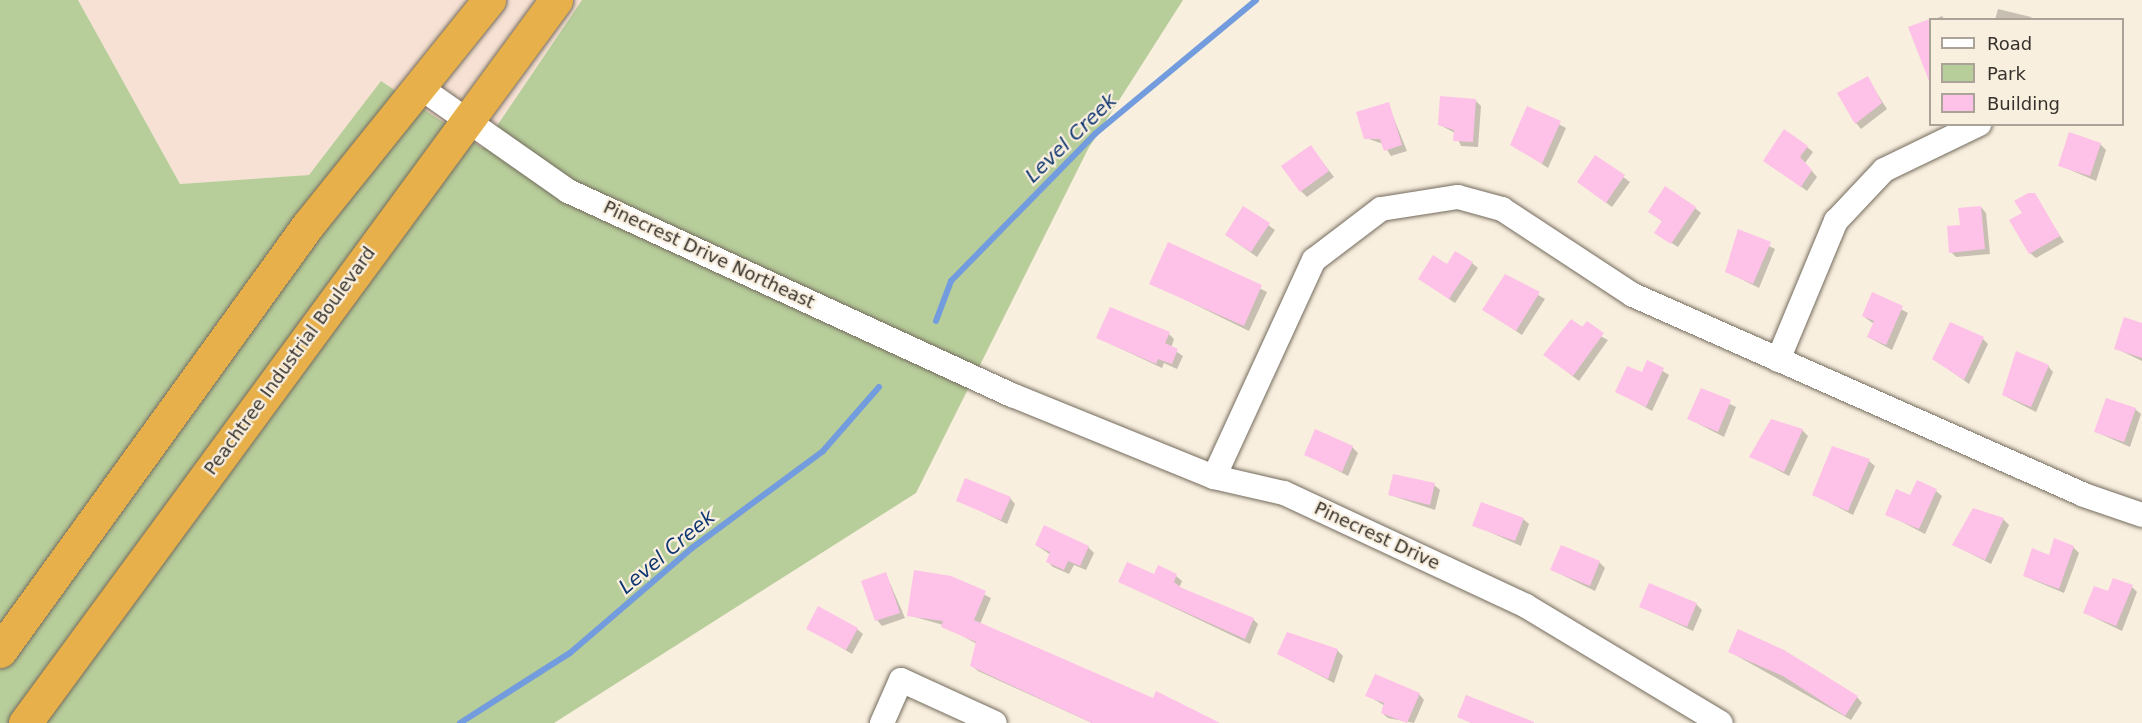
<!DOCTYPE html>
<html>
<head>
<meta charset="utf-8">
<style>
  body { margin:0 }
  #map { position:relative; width:2142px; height:723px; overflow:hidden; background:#f9efdf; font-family:"DejaVu Sans",sans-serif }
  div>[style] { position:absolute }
  .commercial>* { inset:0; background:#f7e1d4 }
  .green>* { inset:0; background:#b7cd9a }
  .shadow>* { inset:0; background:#0003 }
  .stream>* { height:6px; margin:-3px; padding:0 3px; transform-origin:3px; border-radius:3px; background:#729cdd }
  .building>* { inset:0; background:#fec1e8 }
  .roads { filter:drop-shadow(0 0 2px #736b5d) drop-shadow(0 0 2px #736b5d) }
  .minor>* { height:24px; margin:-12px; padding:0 12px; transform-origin:12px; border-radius:12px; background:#fff }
  .trunk>* { height:33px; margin:-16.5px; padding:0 16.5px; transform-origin:16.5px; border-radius:16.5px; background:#e8b04b }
  span { translate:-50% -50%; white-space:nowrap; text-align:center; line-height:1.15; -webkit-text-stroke:4.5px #f9efdf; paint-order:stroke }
  .street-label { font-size:18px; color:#36322c }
  .water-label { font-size:20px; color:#0e3670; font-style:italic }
  .legend { position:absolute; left:1929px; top:18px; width:195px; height:108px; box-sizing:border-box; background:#f9efdf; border:2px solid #aba397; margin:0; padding:8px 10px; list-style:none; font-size:18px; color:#36322c }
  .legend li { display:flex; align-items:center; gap:12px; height:30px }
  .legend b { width:30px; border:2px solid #aba397 }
</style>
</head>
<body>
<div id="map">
  <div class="commercial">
    <i style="clip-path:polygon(78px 0,582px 0,481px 149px,381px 81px,309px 175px,180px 184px)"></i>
  </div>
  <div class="green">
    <i style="clip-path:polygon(0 0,78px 0,180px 184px,309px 175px,381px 81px,482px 148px,582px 0,1183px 0,1088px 149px,916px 493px,554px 723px,0 723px)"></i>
  </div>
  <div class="shadow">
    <i style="clip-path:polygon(1998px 9px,2031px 17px,2033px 20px,1995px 20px)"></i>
    <i style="clip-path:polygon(1942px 16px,1945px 20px,1933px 20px)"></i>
    <i style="clip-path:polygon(1930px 20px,1930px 73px,1910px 28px)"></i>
    <i style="clip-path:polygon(1867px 78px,1887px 109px,1861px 129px,1856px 123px)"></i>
    <i style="clip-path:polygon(1475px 100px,1481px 106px,1478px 147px,1461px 146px,1455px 133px,1440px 125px)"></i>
    <i style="clip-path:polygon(1388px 104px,1407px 151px,1391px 156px,1383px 144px,1366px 138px)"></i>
    <i style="clip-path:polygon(1528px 108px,1566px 128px,1548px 168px,1512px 144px)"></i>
    <i style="clip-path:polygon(2100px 144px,2106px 150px,2096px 181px,2059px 165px)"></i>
    <i style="clip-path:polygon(1311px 147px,1334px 177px,1307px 197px,1301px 191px)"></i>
    <i style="clip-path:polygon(1807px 147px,1813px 152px,1805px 163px,1817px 177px,1807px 191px,1765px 160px)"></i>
    <i style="clip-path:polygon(1596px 157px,1630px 182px,1612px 207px,1578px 182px)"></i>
    <i style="clip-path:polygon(2034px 195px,2064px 242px,2036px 258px,2030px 253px)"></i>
    <i style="clip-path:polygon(1981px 207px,1986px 213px,1990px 254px,1956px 257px,1951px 252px,1961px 226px)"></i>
    <i style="clip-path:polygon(1244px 208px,1275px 230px,1257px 257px,1226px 235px)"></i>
    <i style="clip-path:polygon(1695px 208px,1701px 213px,1678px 247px,1656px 233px,1663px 222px,1650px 212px)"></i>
    <i style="clip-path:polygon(1739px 231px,1775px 249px,1759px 288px,1727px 272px)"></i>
    <i style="clip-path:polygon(1169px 244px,1267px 292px,1249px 331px,1151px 283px)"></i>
    <i style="clip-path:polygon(1472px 263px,1478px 268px,1455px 303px,1420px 279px,1447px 266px)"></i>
    <i style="clip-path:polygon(1506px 276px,1545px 299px,1522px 335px,1484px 310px)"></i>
    <i style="clip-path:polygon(1873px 294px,1908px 313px,1892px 350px,1868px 337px,1874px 324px,1863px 316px)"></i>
    <i style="clip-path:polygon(1571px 321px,1608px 340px,1579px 381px,1545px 355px)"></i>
    <i style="clip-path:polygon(2142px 324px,2142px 361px,2115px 348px)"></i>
    <i style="clip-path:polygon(1169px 334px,1174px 339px,1171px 348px,1183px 356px,1177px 369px,1164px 363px,1162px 368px,1098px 338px)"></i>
    <i style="clip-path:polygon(1983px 339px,1988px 344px,1969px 384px,1934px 359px)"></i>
    <i style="clip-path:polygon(1648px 362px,1669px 375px,1652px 411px,1617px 391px,1642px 374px)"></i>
    <i style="clip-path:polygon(2048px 366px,2053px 372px,2036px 412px,2003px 395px)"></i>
    <i style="clip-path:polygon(1702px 390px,1736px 407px,1724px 437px,1689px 419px)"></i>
    <i style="clip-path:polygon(2135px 409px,2141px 414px,2130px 447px,2096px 432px)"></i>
    <i style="clip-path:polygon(1802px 430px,1808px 436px,1789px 476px,1751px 456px)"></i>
    <i style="clip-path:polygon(1352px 447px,1358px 453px,1348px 476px,1306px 454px)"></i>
    <i style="clip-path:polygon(1869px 461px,1875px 466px,1853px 515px,1813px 494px)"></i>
    <i style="clip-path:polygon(1434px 485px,1440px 490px,1435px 510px,1390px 495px)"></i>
    <i style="clip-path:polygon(1936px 491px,1942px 496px,1925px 534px,1887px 514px,1911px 497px)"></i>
    <i style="clip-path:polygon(1010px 498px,1015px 504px,1007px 524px,958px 500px)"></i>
    <i style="clip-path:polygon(1523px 519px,1529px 524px,1521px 546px,1474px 525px)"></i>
    <i style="clip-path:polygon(2003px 519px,2009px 525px,1991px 564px,1954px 545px)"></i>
    <i style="clip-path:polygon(1036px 545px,1088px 547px,1094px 553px,1086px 570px,1074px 565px,1069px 574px,1053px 567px,1048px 562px,1051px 555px)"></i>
    <i style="clip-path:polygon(2073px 547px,2079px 553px,2064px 593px,2024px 576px)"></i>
    <i style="clip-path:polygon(1599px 562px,1605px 568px,1595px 591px,1552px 570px)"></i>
    <i style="clip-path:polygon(1158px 567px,1176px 576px,1182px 581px,1179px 588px,1253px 619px,1258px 624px,1250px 644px,1120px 582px,1154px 576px)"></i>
    <i style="clip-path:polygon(886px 574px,905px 618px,882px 626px,877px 620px)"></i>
    <i style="clip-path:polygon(951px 578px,991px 598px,980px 624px,1207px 723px,1092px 723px,978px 671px,972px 666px,977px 644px,943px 625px,908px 615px)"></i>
    <i style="clip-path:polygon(2132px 587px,2137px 592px,2122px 631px,2085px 613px)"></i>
    <i style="clip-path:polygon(1696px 604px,1702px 610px,1693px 631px,1641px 607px)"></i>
    <i style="clip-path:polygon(808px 628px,857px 629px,863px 634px,852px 654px)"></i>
    <i style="clip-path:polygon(1337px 650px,1343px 656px,1334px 683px,1279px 654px)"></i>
    <i style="clip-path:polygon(1730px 652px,1857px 697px,1862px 703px,1851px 720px)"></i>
    <i style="clip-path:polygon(1419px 694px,1424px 700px,1414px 723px,1388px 718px,1382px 713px,1385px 706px,1367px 695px)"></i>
  </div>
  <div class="stream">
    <i style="left:936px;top:321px;width:43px;rotate:-69.4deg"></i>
    <i style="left:951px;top:281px;width:207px;rotate:-45.6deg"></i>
    <i style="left:1096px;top:133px;width:208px;rotate:-39.7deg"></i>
    <i style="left:460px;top:723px;width:130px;rotate:-32.5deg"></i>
    <i style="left:570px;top:653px;width:161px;rotate:-40.7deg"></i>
    <i style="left:692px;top:548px;width:163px;rotate:-36.5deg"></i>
    <i style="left:823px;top:451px;width:85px;rotate:-48.8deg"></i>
  </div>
  <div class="building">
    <i style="clip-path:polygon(1930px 19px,1930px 81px,1929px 81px,1908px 27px)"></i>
    <i style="clip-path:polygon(1868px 76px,1882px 103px,1855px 124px,1837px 93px)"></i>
    <i style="clip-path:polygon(1440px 96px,1476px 99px,1473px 142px,1453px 141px,1454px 130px,1438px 125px)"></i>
    <i style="clip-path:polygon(1389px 102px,1402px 145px,1384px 151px,1380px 139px,1364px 139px,1356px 112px)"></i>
    <i style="clip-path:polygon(1527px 106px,1561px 121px,1542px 164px,1510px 145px)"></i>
    <i style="clip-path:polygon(1784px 129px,1808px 146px,1800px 157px,1812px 170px,1801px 187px,1763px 161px)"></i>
    <i style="clip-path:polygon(2069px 132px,2101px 143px,2090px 176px,2058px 166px)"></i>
    <i style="clip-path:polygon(1311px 145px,1329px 171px,1300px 192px,1281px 166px)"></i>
    <i style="clip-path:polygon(1595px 155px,1625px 175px,1606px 203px,1577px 182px)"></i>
    <i style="clip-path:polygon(1665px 186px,1696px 207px,1671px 244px,1654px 233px,1662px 221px,1648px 212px)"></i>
    <i style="clip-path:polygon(2028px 193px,2035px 193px,2060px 236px,2029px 254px,2009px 220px,2022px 213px,2014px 201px)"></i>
    <i style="clip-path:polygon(1243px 206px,1270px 223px,1251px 252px,1225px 235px)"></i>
    <i style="clip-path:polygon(1981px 206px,1985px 249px,1949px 253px,1947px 226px,1960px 225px,1958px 208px)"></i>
    <i style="clip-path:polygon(1738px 229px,1771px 242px,1753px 284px,1725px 272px)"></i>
    <i style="clip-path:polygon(1168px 242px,1262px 285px,1244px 326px,1149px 284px)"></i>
    <i style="clip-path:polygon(1455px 251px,1473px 262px,1449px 299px,1418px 279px,1433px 255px,1447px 264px)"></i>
    <i style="clip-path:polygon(1505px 274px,1540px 292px,1516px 331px,1482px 310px)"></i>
    <i style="clip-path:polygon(1872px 292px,1903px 306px,1886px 345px,1867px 337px,1874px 321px,1862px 316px)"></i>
    <i style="clip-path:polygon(1110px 307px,1170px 332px,1165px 343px,1178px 349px,1172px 364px,1158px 359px,1156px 364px,1096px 338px)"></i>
    <i style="clip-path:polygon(2124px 317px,2142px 323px,2142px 358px,2114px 349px)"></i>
    <i style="clip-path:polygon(1571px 319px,1582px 327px,1587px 321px,1604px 333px,1573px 376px,1543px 355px)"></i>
    <i style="clip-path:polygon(1950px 322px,1984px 337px,1964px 380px,1932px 359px)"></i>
    <i style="clip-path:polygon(2016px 351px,2049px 365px,2031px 407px,2002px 395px)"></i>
    <i style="clip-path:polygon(1647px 360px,1664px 368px,1646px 407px,1615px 392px,1627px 366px,1642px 372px)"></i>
    <i style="clip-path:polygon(1701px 388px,1731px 400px,1718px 432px,1687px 419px)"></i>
    <i style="clip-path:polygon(2106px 398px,2136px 408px,2124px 442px,2094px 432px)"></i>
    <i style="clip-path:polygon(1771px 419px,1803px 429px,1784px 472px,1749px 457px)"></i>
    <i style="clip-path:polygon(1315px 429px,1353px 446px,1342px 472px,1304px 455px)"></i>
    <i style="clip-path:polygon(1832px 446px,1870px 459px,1848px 511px,1812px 495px)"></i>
    <i style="clip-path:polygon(1393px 474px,1435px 483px,1430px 505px,1388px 495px)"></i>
    <i style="clip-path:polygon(965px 478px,1011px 497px,1001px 520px,956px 501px)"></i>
    <i style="clip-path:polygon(1917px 480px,1937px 489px,1919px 529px,1885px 515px,1896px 489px,1910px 495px)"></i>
    <i style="clip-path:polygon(1481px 502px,1524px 518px,1515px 541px,1472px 526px)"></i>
    <i style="clip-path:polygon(1973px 508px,2004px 518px,1985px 560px,1952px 545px)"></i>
    <i style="clip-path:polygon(1044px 525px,1089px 546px,1080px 566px,1068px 561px,1064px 570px,1046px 562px,1050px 552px,1035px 545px)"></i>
    <i style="clip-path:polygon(2054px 538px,2074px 546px,2059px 589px,2023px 576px,2032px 548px,2049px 555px)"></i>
    <i style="clip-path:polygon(1561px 545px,1600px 561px,1590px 586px,1550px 570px)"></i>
    <i style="clip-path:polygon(1127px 562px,1154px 574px,1158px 565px,1177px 574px,1174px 582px,1182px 588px,1254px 618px,1245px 639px,1118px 582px)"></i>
    <i style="clip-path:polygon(914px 570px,951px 576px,986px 591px,974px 620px,1153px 698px,1156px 691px,1220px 723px,1092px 723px,970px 666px,976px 642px,941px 627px,943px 621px,907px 616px)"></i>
    <i style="clip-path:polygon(886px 572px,900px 613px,875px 621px,861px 581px)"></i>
    <i style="clip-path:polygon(2113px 578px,2133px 585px,2116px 626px,2083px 613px,2094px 586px,2108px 591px)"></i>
    <i style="clip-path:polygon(1649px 583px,1697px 603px,1687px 627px,1639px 607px)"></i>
    <i style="clip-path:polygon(818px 606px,858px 628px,846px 650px,806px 629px)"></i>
    <i style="clip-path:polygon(1738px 629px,1784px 650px,1858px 696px,1845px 716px,1783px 676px,1728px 652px)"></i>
    <i style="clip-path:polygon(1287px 632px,1338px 649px,1328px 679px,1277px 654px)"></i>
    <i style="clip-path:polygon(1375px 674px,1420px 693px,1407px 723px,1381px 713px,1384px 703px,1365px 696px)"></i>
    <i style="clip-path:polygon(1466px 695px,1534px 722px,1534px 723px,1471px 723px,1457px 717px)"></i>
  </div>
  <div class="roads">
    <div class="minor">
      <i style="left:421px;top:88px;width:179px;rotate:35deg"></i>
      <i style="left:568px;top:191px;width:489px;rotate:24.7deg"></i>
      <i style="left:1012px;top:395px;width:218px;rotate:22.1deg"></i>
      <i style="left:1214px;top:477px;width:72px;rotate:12.9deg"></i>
      <i style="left:1284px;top:493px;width:267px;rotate:25deg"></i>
      <i style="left:1526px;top:606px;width:227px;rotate:31deg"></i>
      <i style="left:1778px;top:360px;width:151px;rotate:-67.4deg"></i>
      <i style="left:1836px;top:221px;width:70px;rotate:-46.7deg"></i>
      <i style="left:1884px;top:170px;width:106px;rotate:-25.8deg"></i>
      <i style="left:1214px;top:477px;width:239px;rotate:-65.3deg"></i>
      <i style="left:1314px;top:260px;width:84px;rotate:-37.3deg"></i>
      <i style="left:1381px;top:209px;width:78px;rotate:-8.9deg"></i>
      <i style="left:1458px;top:197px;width:46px;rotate:15.3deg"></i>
      <i style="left:1502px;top:209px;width:157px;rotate:33.3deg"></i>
      <i style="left:1633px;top:295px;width:493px;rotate:23.9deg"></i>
      <i style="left:2084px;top:495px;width:61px;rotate:19deg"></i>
      <i style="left:882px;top:723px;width:47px;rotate:-66.2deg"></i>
      <i style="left:901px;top:680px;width:103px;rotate:24.6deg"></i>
    </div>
    <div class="trunk">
      <i style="left:0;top:651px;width:526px;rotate:-54.13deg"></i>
      <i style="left:308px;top:225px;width:289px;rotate:-51.2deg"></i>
      <i style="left:25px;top:723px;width:897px;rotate:-53.7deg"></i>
    </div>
  </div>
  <div class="street-label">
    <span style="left:709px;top:255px;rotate:25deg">Pinecrest Drive Northeast</span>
    <span style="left:290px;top:361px;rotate:-54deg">Peachtree Industrial Boulevard</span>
    <span style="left:1377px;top:536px;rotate:25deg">Pinecrest Drive</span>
  </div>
  <div class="water-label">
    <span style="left:1071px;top:138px;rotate:-44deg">Level Creek</span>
    <span style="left:667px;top:552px;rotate:-40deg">Level Creek</span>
  </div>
  <ul class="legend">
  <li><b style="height:8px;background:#fff"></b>Road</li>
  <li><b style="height:16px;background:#b7cd9a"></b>Park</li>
  <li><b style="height:16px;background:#fec1e8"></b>Building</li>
  </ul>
</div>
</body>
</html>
